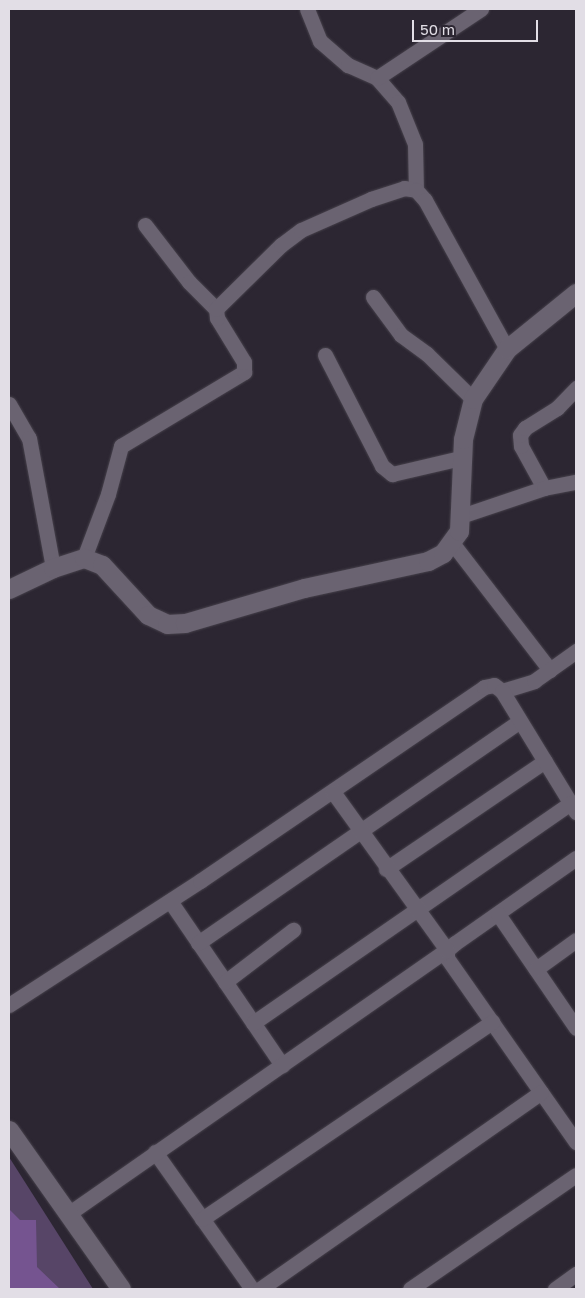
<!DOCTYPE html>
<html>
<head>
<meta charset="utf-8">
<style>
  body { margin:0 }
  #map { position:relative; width:585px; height:1298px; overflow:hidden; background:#2c2632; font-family:"Golos Text",sans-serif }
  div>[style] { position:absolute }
  .green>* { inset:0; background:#574567 }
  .water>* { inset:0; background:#755490 }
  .roads { filter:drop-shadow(0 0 1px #46414b) drop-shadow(0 0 1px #46414b) }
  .minor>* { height:15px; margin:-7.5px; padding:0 7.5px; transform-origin:7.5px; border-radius:7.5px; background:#6a6371 }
  .tertiary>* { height:19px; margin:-9.5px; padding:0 9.5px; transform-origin:9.5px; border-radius:9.5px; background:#6a6371 }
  span { translate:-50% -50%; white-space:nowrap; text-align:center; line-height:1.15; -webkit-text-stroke:5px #2c2632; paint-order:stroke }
  .frame { position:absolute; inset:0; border:10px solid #e2dee6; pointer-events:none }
  .scale { position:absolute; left:412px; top:20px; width:126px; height:22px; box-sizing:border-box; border:2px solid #e2dee6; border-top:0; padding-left:6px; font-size:15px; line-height:18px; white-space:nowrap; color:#e2dee6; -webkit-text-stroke:4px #2c2632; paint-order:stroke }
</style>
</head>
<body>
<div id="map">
  <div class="green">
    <i style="clip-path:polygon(9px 1157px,93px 1289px,9px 1289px)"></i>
  </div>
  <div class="water">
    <i style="clip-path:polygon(9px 1209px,20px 1220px,36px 1220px,37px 1267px,60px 1289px,9px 1289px)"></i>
  </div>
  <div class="roads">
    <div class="minor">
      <i style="left:307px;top:9px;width:35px;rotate:68deg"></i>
      <i style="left:320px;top:41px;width:37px;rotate:41deg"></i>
      <i style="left:348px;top:65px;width:32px;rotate:24deg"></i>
      <i style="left:377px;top:78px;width:32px;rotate:49deg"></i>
      <i style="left:398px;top:102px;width:45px;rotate:68deg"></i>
      <i style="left:415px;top:144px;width:46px;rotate:88.8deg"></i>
      <i style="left:377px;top:78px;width:125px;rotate:-33.6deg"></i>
      <i style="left:145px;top:225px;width:72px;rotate:52.3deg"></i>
      <i style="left:189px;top:282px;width:38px;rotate:45deg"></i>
      <i style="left:373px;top:297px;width:47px;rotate:53.6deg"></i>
      <i style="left:401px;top:335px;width:32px;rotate:36deg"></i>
      <i style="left:427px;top:354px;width:64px;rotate:44.4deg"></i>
      <i style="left:325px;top:355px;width:125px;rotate:62.8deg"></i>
      <i style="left:382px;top:466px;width:13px;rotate:39deg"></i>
      <i style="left:392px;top:474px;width:71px;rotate:-13.1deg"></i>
      <i style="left:9px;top:404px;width:39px;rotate:60deg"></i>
      <i style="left:29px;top:438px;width:132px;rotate:79.5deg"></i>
      <i style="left:544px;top:488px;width:48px;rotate:-118.7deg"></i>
      <i style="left:521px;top:446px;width:11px;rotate:-95deg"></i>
      <i style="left:520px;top:435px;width:9px;rotate:-54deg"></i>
      <i style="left:525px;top:428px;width:38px;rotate:-32deg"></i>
      <i style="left:557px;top:408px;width:28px;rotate:-46deg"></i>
      <i style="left:461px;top:516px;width:88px;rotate:-18.6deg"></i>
      <i style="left:544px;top:488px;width:33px;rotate:-11deg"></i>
      <i style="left:453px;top:544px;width:159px;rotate:52.4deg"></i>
      <i style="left:84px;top:558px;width:68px;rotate:-69.4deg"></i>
      <i style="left:108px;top:494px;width:50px;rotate:-74.8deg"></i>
      <i style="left:121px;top:446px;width:144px;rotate:-31deg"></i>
      <i style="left:244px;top:372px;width:10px;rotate:-90deg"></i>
      <i style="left:244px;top:362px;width:52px;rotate:-121.5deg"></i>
      <i style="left:217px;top:318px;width:9px;rotate:-96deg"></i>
      <i style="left:216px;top:309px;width:91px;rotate:-44.6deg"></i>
      <i style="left:281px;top:245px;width:25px;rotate:-37deg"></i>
      <i style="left:301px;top:230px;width:77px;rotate:-23.9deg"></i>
      <i style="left:371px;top:199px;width:35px;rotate:-18deg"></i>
      <i style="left:404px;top:188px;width:12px;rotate:9deg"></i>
      <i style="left:416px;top:190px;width:13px;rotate:48deg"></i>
      <i style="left:425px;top:200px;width:170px;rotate:61.2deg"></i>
      <i style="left:502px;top:691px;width:34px;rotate:-17deg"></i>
      <i style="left:534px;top:681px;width:52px;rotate:-35.5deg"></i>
      <i style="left:576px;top:858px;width:148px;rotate:144.9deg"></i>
      <i style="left:455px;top:943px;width:11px;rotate:139deg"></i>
      <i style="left:447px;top:950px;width:8px;rotate:90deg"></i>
      <i style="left:447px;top:958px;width:225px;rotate:55deg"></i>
      <i style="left:386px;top:869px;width:192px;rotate:-34.2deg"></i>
      <i style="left:170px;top:901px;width:199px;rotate:55.7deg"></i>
      <i style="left:498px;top:914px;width:138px;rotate:55.6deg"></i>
      <i style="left:198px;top:943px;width:391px;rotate:-34.6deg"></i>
      <i style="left:536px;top:969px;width:49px;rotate:-35.9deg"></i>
      <i style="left:225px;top:982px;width:86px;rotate:-37.4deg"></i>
      <i style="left:9px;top:1005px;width:228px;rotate:-33deg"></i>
      <i style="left:200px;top:881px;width:344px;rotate:-34.3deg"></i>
      <i style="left:484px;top:687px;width:10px;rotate:-11deg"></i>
      <i style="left:494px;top:685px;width:10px;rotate:37deg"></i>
      <i style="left:502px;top:691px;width:142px;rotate:58.6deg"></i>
      <i style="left:253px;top:1023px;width:387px;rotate:-34.7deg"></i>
      <i style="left:155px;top:1152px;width:168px;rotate:54.7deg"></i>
      <i style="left:68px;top:1214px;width:462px;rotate:-34.9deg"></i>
      <i style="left:447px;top:950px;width:195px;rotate:-125.8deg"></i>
      <i style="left:202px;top:1219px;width:351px;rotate:-34.2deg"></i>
      <i style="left:260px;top:1289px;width:343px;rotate:-35deg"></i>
      <i style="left:410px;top:1289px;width:201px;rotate:-34.5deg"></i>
      <i style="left:555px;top:1289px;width:26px;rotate:-36deg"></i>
    </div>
    <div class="tertiary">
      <i style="left:9px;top:589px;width:49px;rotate:-25.5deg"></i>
      <i style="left:53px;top:568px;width:33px;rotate:-18deg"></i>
      <i style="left:84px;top:558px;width:19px;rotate:21deg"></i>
      <i style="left:102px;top:565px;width:68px;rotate:47.4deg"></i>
      <i style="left:148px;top:615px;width:21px;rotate:25deg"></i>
      <i style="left:167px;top:624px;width:18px;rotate:-3deg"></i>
      <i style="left:185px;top:623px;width:124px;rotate:-16.4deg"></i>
      <i style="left:304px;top:588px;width:127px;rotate:-12.3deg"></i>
      <i style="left:428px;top:561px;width:17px;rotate:-28deg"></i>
      <i style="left:443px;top:553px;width:27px;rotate:-54deg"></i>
      <i style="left:459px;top:531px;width:92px;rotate:-87.5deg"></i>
      <i style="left:463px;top:439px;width:41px;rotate:-76deg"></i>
      <i style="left:473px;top:399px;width:60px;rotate:-55.8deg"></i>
      <i style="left:507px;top:349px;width:89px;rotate:-39.1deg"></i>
      <i style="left:9px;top:1130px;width:194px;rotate:54.8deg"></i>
    </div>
  </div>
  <div class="frame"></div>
  <div class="scale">50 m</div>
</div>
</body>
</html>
